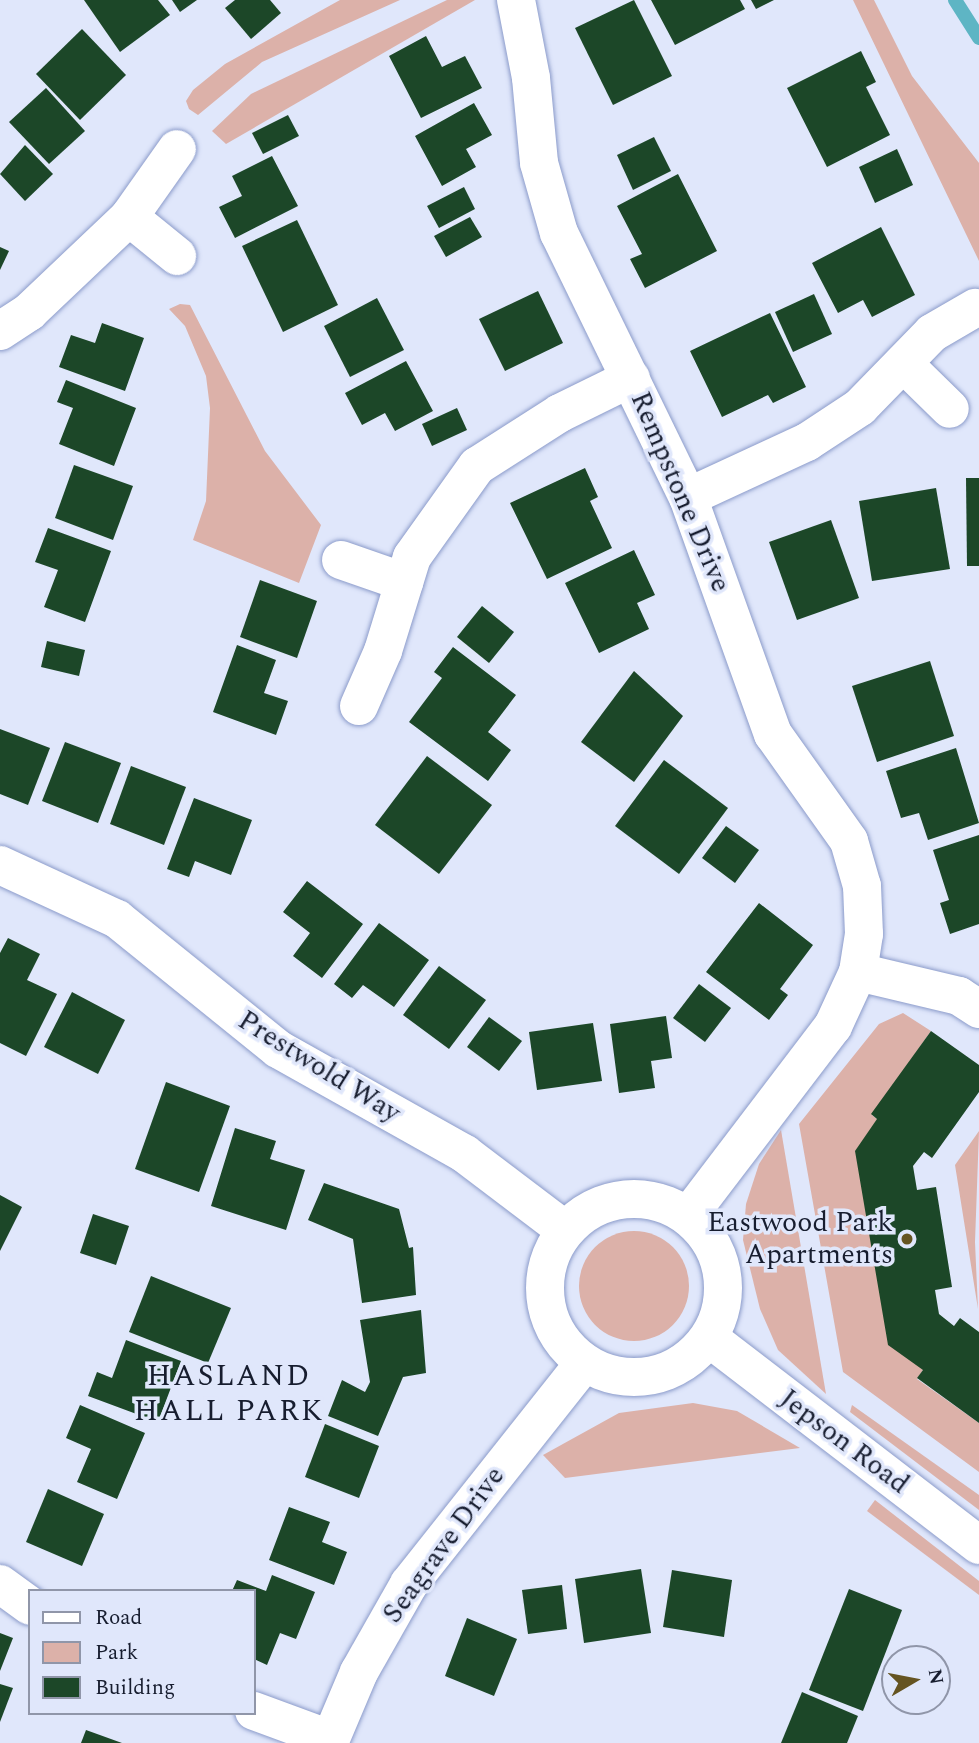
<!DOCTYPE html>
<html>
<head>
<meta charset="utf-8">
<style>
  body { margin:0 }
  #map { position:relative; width:979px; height:1743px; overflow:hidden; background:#e0e7fb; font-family:Spectral,serif }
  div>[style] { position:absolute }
  .green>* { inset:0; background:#dcb1a9 }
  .round { border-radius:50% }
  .stream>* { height:14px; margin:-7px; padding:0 7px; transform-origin:7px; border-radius:7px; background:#5eb5c4 }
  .building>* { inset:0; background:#1c4728 }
  .roads { filter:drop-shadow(0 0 2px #8b9bca) drop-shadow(0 0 2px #8b9bca) }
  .street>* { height:38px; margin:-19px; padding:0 19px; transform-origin:19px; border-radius:19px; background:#fff }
  .street>.ring { margin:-19px; padding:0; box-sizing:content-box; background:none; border:38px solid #fff; border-radius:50% }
  .dots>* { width:19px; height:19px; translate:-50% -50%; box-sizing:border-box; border:4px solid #e0e7fb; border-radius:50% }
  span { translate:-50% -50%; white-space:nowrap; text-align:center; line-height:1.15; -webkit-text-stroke:7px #e0e7fb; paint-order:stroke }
  .street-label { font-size:28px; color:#171d2f }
  .poi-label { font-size:28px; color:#171d2f }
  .right { translate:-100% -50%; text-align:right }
  .neighbourhood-label { font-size:30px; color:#171d2f; letter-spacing:2px }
  .legend { position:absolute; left:28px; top:1589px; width:228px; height:126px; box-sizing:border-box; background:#e0e7fb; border:2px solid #9096a9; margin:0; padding:9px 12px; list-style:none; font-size:21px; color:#171d2f }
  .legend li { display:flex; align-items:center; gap:14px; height:35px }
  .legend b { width:35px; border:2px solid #9096a9 }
  .north { position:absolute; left:881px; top:1645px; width:70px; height:70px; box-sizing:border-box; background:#e0e7fb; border:2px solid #9096a9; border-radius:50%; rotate:80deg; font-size:19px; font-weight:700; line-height:28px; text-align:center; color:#171d2f }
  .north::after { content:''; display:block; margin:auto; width:24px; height:32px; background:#655421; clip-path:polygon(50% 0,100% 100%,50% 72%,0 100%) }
</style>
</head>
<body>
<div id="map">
  <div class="green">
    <i style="clip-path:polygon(340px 0,400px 0,262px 62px,198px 115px,189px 109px,186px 101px,193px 90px,225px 64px)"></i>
    <i style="clip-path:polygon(447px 0,475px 0,226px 144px,212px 131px,251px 94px)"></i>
    <i style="clip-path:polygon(853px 0,874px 0,912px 76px,979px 163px,979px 261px)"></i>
    <i style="clip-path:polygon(180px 304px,190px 305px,265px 451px,321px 525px,299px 583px,193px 540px,206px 501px,210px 408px,206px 376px,185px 326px,169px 309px)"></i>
    <i style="clip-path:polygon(903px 1013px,931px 1031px,872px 1115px,877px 1119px,923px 1370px,917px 1379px,979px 1423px,979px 1472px,843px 1372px,799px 1124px,879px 1024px)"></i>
    <i style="clip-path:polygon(781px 1130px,826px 1394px,778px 1350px,760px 1309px,743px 1240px,746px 1204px,759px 1164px)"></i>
    <i style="clip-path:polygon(979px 1131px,975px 1242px,978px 1309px,955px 1165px)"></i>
    <i class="round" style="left:579px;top:1231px;width:110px;height:110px"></i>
    <i style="clip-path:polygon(693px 1403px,737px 1411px,800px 1448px,565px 1478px,543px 1455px,619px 1413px)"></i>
    <i style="clip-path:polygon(852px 1405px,979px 1495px,979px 1510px,850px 1412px)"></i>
    <i style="clip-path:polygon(875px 1500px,979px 1581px,979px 1595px,867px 1511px)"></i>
  </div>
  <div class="stream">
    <i style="left:955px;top:0;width:45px;rotate:57.7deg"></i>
  </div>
  <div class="building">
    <i style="clip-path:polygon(84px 0,158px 0,170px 15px,120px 52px)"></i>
    <i style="clip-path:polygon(172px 0,197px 0,180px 12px)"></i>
    <i style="clip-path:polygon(235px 0,270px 0,281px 13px,251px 39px,225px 8px)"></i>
    <i style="clip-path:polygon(634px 0,672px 76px,613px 105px,575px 28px)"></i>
    <i style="clip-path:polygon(651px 0,740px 0,745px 9px,675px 45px)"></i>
    <i style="clip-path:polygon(751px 0,774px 0,756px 9px)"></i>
    <i style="clip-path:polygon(82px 29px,126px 75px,80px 120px,36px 74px)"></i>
    <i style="clip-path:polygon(426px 36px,442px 67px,465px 56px,482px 88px,421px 118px,389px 56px)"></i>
    <i style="clip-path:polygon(861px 51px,876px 82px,866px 87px,890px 135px,827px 167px,787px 88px)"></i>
    <i style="clip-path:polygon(46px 88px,85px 131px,49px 164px,9px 122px)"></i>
    <i style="clip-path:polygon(474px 103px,492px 135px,466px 149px,476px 167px,442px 186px,415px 136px)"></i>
    <i style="clip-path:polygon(288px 115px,299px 136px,263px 154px,252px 133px)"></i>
    <i style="clip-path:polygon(654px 137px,671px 171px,633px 190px,617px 155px)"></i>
    <i style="clip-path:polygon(25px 145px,53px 174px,25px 201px,0 174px)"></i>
    <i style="clip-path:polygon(897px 149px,913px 185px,875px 203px,859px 167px)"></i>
    <i style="clip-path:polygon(272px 156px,298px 206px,235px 238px,219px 207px,242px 196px,232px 176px)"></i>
    <i style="clip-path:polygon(678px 174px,717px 251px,645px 288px,630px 259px,642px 254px,617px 206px)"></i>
    <i style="clip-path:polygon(464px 187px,475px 209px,439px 228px,427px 206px)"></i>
    <i style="clip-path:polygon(470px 217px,482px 237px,446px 257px,434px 236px)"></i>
    <i style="clip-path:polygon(297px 220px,338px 305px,283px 332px,242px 246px)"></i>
    <i style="clip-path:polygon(881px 227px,915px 295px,872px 317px,863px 300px,838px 313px,812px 263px)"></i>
    <i style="clip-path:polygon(0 247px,9px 251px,0 270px)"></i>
    <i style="clip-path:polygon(538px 291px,563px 343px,505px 371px,479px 319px)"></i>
    <i style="clip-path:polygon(814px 294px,832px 334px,793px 352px,775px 312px)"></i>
    <i style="clip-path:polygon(377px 298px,404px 350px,350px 377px,324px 326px)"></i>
    <i style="clip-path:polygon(770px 313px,806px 387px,773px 403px,768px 395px,722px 417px,690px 351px)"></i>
    <i style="clip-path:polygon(102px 323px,144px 338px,125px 391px,59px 367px,71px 335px,95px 343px)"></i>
    <i style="clip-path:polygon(406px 361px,433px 411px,395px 431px,385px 413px,362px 425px,345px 393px)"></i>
    <i style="clip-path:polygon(66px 380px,136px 408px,114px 466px,59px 444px,73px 408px,57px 402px)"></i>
    <i style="clip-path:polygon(457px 408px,467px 430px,432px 446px,422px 424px)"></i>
    <i style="clip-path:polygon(74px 465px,133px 486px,113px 540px,55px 518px)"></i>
    <i style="clip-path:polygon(585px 468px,598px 497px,590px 501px,612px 548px,547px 579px,510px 503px)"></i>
    <i style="clip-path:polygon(966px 478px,979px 478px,979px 566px,967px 566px)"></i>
    <i style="clip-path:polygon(936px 488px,950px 569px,872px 581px,859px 501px)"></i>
    <i style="clip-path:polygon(831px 520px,859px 598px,797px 620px,769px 542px)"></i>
    <i style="clip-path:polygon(48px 528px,111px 551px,85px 622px,44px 607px,58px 570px,35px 562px)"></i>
    <i style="clip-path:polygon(634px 550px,655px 595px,637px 603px,649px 629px,599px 653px,565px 583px)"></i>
    <i style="clip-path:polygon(260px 580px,317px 601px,297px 658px,240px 637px)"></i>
    <i style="clip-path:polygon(482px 606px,514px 632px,489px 663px,457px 637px)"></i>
    <i style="clip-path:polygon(47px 641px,85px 650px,79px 676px,41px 667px)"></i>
    <i style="clip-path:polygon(237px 645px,276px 660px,264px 693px,288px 701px,276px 735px,213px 712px)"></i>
    <i style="clip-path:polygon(453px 647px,516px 695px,488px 732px,511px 750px,488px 781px,409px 722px,442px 678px,434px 672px)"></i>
    <i style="clip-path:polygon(930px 661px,954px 736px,877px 762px,852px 686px)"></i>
    <i style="clip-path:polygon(634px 671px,683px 716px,634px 782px,581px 742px)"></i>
    <i style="clip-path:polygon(0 729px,50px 748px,28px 805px,0 794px)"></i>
    <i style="clip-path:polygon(65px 742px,121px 763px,98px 823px,42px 801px)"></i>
    <i style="clip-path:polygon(956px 748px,979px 823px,928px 840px,919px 813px,901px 818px,886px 771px)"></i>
    <i style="clip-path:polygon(427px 756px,492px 805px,439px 874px,375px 825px)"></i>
    <i style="clip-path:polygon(664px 760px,728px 808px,679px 874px,615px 826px)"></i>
    <i style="clip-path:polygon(131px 766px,186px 787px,164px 845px,110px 824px)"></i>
    <i style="clip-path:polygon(194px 798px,252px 820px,231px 875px,195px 861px,189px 877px,167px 869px)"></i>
    <i style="clip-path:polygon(726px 826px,759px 850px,735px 883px,702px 858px)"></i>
    <i style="clip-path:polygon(979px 835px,979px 924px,950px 934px,940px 903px,949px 900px,933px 850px)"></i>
    <i style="clip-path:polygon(307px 881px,363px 924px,322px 978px,293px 956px,310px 933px,283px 912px)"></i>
    <i style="clip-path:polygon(759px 903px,813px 945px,780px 989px,788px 995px,769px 1020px,706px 972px)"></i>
    <i style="clip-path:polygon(379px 923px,429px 960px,394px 1007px,363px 985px,352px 998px,334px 984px)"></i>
    <i style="clip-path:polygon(8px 938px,40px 954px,27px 980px,57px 994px,26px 1056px,0 1043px,0 953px)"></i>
    <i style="clip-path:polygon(439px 966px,486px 1000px,449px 1049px,403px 1015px)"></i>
    <i style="clip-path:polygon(699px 984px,731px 1008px,705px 1042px,673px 1018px)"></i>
    <i style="clip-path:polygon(72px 992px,125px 1020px,98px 1074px,44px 1047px)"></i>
    <i style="clip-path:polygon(666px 1016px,672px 1058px,651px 1061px,655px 1088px,619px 1093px,610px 1024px)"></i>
    <i style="clip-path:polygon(489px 1017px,522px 1041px,499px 1071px,467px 1047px)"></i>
    <i style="clip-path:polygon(593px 1023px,602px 1081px,537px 1090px,529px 1032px)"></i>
    <i style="clip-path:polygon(931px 1031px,979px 1065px,979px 1092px,932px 1158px,924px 1152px,913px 1166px,917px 1190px,936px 1187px,952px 1287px,935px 1290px,939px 1314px,954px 1326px,960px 1318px,979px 1332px,979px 1423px,917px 1378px,923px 1370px,888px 1345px,855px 1151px,877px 1119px,871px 1114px)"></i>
    <i style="clip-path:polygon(166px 1082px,230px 1106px,199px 1192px,135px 1169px)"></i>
    <i style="clip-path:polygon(235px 1128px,276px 1141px,270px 1159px,305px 1170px,286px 1230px,211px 1206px)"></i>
    <i style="clip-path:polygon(324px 1183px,399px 1209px,409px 1248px,413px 1247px,416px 1295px,362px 1303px,353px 1239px,308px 1220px)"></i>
    <i style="clip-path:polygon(0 1195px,22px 1207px,0 1251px)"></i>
    <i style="clip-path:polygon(93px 1214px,129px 1226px,116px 1265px,80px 1253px)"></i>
    <i style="clip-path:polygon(151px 1276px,231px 1308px,208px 1363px,129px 1332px)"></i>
    <i style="clip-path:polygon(421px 1310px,426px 1373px,403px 1377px,378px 1436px,328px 1416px,342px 1380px,365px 1392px,370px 1382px,360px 1320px)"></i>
    <i style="clip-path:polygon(126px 1340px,181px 1361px,158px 1422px,88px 1396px,97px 1372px,112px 1378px)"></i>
    <i style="clip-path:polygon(80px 1405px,145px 1433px,117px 1499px,77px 1482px,91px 1449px,66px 1438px)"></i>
    <i style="clip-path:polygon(325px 1424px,379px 1446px,359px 1498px,305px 1477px)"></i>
    <i style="clip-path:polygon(48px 1489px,104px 1514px,82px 1566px,26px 1542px)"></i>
    <i style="clip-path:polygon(289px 1507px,330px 1522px,322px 1542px,347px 1552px,334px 1585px,269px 1560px)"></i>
    <i style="clip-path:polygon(641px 1569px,651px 1633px,584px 1643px,575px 1579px)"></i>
    <i style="clip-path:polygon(672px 1570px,732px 1580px,724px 1637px,663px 1627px)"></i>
    <i style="clip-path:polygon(272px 1575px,315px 1592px,296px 1639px,280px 1633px,267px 1665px,254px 1659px,254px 1591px,232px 1591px,237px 1580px,266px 1591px)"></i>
    <i style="clip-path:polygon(562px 1585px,567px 1629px,528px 1634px,522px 1590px)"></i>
    <i style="clip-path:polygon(849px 1589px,902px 1610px,863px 1711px,809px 1690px)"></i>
    <i style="clip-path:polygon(467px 1618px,517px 1639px,494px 1696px,445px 1676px)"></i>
    <i style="clip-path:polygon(0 1633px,13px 1638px,0 1671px)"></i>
    <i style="clip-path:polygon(0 1684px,13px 1688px,0 1722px)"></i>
    <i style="clip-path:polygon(802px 1692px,858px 1716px,847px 1743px,781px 1743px)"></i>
    <i style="clip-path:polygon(86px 1730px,122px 1743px,81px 1743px)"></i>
  </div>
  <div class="roads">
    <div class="street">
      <i style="left:516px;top:0;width:79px;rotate:79.1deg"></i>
      <i style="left:531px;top:78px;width:85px;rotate:84.6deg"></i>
      <i style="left:539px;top:163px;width:73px;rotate:74.1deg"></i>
      <i style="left:559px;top:233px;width:294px;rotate:64deg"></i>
      <i style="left:688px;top:497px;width:252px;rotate:70.3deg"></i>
      <i style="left:773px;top:734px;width:131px;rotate:54.6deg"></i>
      <i style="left:849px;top:841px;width:47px;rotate:73.9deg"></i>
      <i style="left:862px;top:886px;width:48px;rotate:87.6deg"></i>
      <i style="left:864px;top:934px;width:38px;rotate:99deg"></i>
      <i style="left:858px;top:972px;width:60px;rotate:114.8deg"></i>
      <i style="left:833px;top:1026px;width:239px;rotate:127.3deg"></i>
      <i style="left:129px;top:217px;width:62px;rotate:39.1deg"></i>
      <i style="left:0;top:331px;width:35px;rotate:-33deg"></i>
      <i style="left:29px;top:312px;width:138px;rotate:-43.5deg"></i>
      <i style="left:129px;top:217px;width:83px;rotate:-54.8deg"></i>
      <i style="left:904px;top:364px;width:64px;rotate:44.4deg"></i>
      <i style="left:688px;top:497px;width:131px;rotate:-24.8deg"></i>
      <i style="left:807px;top:442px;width:64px;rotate:-33.4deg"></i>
      <i style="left:860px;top:407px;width:103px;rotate:-45.8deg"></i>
      <i style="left:932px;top:333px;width:50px;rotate:-30.2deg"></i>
      <i style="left:341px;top:560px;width:67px;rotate:19.2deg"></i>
      <i style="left:359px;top:706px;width:60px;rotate:-66.4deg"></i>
      <i style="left:383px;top:651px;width:98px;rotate:-72.9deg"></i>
      <i style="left:412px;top:557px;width:112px;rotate:-54.5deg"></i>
      <i style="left:477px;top:466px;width:98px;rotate:-32.6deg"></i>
      <i style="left:560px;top:413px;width:79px;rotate:-26.2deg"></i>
      <i style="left:0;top:865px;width:129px;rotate:24.8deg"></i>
      <i style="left:117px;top:919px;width:207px;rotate:38.9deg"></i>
      <i style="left:278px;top:1049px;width:214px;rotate:29.3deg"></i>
      <i style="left:465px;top:1154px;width:126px;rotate:37.2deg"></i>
      <i style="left:858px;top:972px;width:104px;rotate:13.4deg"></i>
      <i style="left:959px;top:996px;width:24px;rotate:33deg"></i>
      <i class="ring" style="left:545px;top:1199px;width:140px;height:140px"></i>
      <i style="left:709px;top:1338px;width:340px;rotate:37.5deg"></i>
      <i style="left:0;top:1584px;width:37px;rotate:36deg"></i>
      <i style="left:254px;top:1711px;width:81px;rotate:20.2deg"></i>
      <i style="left:329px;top:1743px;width:77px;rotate:-67.1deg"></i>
      <i style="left:359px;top:1672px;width:101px;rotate:-60.4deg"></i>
      <i style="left:409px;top:1584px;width:282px;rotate:-51.6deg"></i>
    </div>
  </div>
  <div class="dots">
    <i style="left:907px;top:1239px;background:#655421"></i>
  </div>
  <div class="street-label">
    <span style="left:680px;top:492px;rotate:67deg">Rempstone Drive</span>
    <span style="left:319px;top:1067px;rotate:32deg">Prestwold Way</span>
    <span style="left:844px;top:1442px;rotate:37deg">Jepson Road</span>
    <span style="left:444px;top:1545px;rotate:-54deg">Seagrave Drive</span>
  </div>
  <div class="poi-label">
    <span class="right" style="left:893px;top:1239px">Eastwood Park<br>Apartments</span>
  </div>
  <div class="neighbourhood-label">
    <span style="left:229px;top:1393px">HASLAND<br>HALL PARK</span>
  </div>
  <ul class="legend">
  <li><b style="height:9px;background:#fff"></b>Road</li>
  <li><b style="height:19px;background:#dcb1a9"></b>Park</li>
  <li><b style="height:19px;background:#1c4728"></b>Building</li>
  </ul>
  <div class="north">N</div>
</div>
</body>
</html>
